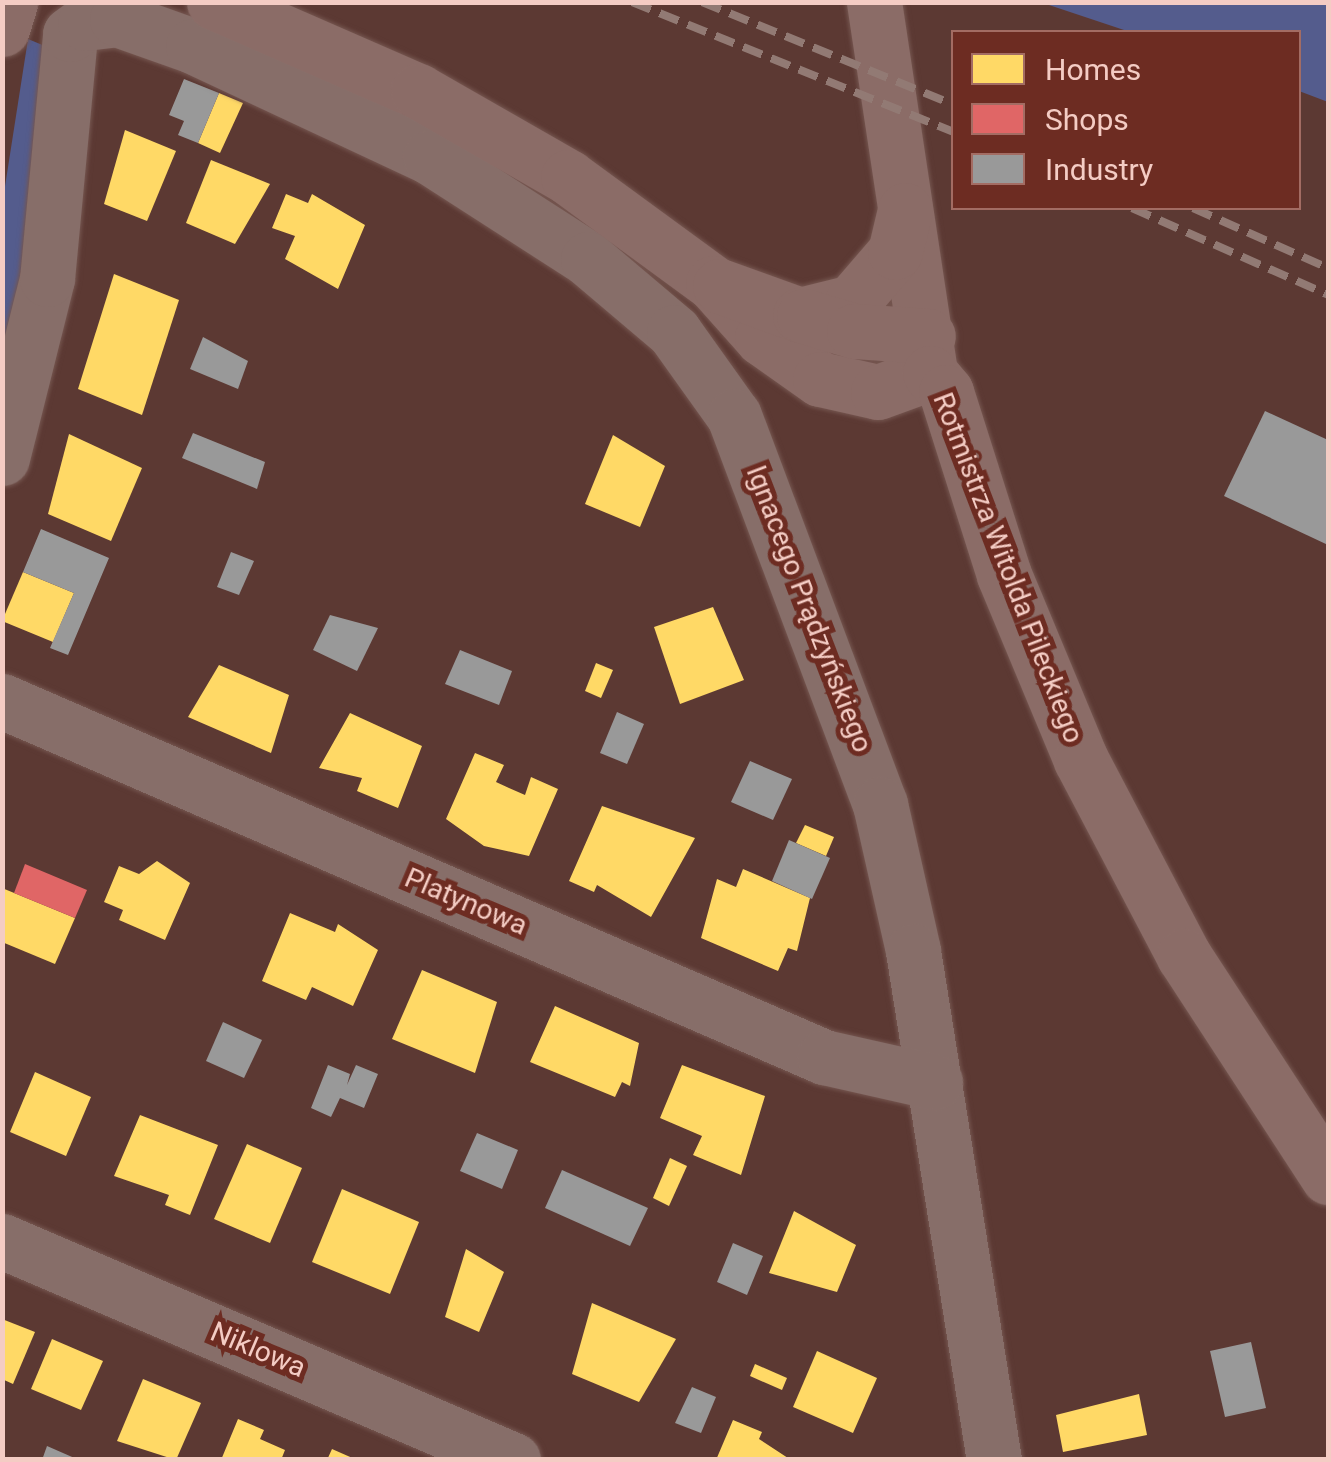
<!DOCTYPE html>
<html>
<head>
<meta charset="utf-8">
<style>
  body { margin:0 }
  #map { position:relative; width:1331px; height:1462px; overflow:hidden; background:#5c3933; font-family:Roboto,sans-serif }
  div>[style] { position:absolute }
  .green>* { inset:0; background:#545c8d }
  .homes>* { inset:0; background:#ffd966 }
  .shops>* { inset:0; background:#e06666 }
  .industry>* { inset:0; background:#999 }
  .roads { filter:drop-shadow(0 0 2px #755650) drop-shadow(0 0 2px #755650) }
  .minor>* { height:55px; margin:-27.5px; padding:0 27.5px; transform-origin:27.5px; border-radius:27.5px; background:#876e69 }
  .major>* { height:55px; margin:-27.5px; padding:0 27.5px; transform-origin:27.5px; border-radius:27.5px; background:#8b6c67 }
  .rail>* { height:8px; margin-top:-4px; transform-origin:0; background:repeating-linear-gradient(90deg,#927a74 0 20px,transparent 0 30px) }
  span { translate:-50% -50%; white-space:nowrap; text-align:center; line-height:1.15; -webkit-text-stroke:10px #6d2c22; paint-order:stroke }
  .street-label { font-size:28px; color:#f4ccc4 }
  .frame { position:absolute; inset:0; border:5px solid #f4ccc4; pointer-events:none }
  .legend { position:absolute; left:951px; top:30px; width:350px; height:180px; box-sizing:border-box; background:#6d2c22; border:2px solid #a36c63; margin:0; padding:12px 18px; list-style:none; font-size:30px; color:#f4ccc4 }
  .legend li { display:flex; align-items:center; gap:20px; height:50px }
  .legend b { width:50px; border:2px solid #a36c63 }
</style>
</head>
<body>
<div id="map">
  <div class="green">
    <i style="clip-path:polygon(1043px 3px,1328px 3px,1328px 102px,1299px 91px,1298px 32px,1130px 32px)"></i>
    <i style="clip-path:polygon(28px 39px,52px 49px,3px 398px,3px 199px)"></i>
  </div>
  <div class="homes">
    <i style="clip-path:polygon(219px 93px,243px 103px,220px 153px,198px 143px)"></i>
    <i style="clip-path:polygon(125px 130px,176px 151px,147px 221px,104px 204px)"></i>
    <i style="clip-path:polygon(211px 160px,270px 184px,235px 244px,186px 223px)"></i>
    <i style="clip-path:polygon(286px 194px,308px 203px,312px 194px,365px 225px,338px 289px,285px 259px,295px 236px,272px 228px)"></i>
    <i style="clip-path:polygon(114px 274px,179px 300px,142px 415px,78px 389px)"></i>
    <i style="clip-path:polygon(69px 434px,142px 468px,111px 541px,48px 514px)"></i>
    <i style="clip-path:polygon(613px 435px,665px 466px,640px 527px,585px 504px)"></i>
    <i style="clip-path:polygon(23px 572px,74px 593px,53px 642px,2px 621px)"></i>
    <i style="clip-path:polygon(713px 607px,744px 680px,680px 704px,654px 627px)"></i>
    <i style="clip-path:polygon(596px 663px,613px 670px,601px 698px,585px 691px)"></i>
    <i style="clip-path:polygon(219px 665px,289px 695px,271px 753px,188px 717px)"></i>
    <i style="clip-path:polygon(350px 713px,422px 746px,398px 808px,357px 791px,362px 778px,319px 768px)"></i>
    <i style="clip-path:polygon(475px 753px,504px 765px,496px 782px,509px 788px,525px 795px,531px 777px,558px 789px,529px 856px,484px 846px,446px 819px)"></i>
    <i style="clip-path:polygon(602px 806px,695px 838px,651px 917px,597px 885px,594px 892px,569px 881px)"></i>
    <i style="clip-path:polygon(805px 825px,834px 837px,826px 856px,796px 843px)"></i>
    <i style="clip-path:polygon(157px 861px,190px 883px,165px 940px,119px 920px,123px 910px,104px 902px,119px 866px,139px 874px)"></i>
    <i style="clip-path:polygon(743px 869px,810px 898px,797px 951px,788px 948px,778px 971px,701px 938px,717px 879px,736px 887px)"></i>
    <i style="clip-path:polygon(2px 888px,75px 918px,55px 964px,2px 942px)"></i>
    <i style="clip-path:polygon(290px 913px,335px 932px,338px 924px,378px 950px,353px 1006px,312px 987px,306px 1000px,262px 981px)"></i>
    <i style="clip-path:polygon(422px 970px,497px 1002px,475px 1073px,392px 1039px)"></i>
    <i style="clip-path:polygon(555px 1006px,639px 1043px,630px 1086px,622px 1082px,615px 1097px,530px 1062px)"></i>
    <i style="clip-path:polygon(682px 1065px,765px 1096px,741px 1175px,693px 1155px,702px 1136px,660px 1118px)"></i>
    <i style="clip-path:polygon(35px 1072px,91px 1097px,66px 1156px,10px 1132px)"></i>
    <i style="clip-path:polygon(140px 1115px,218px 1145px,190px 1215px,165px 1205px,169px 1195px,114px 1176px)"></i>
    <i style="clip-path:polygon(247px 1144px,302px 1168px,270px 1243px,214px 1219px)"></i>
    <i style="clip-path:polygon(670px 1158px,687px 1166px,669px 1206px,653px 1198px)"></i>
    <i style="clip-path:polygon(342px 1189px,419px 1222px,390px 1294px,312px 1262px)"></i>
    <i style="clip-path:polygon(794px 1211px,856px 1245px,837px 1292px,769px 1273px)"></i>
    <i style="clip-path:polygon(466px 1249px,504px 1272px,479px 1332px,445px 1317px)"></i>
    <i style="clip-path:polygon(592px 1303px,676px 1339px,639px 1402px,572px 1374px)"></i>
    <i style="clip-path:polygon(2px 1319px,35px 1332px,13px 1384px,2px 1379px)"></i>
    <i style="clip-path:polygon(52px 1339px,103px 1361px,81px 1410px,31px 1389px)"></i>
    <i style="clip-path:polygon(817px 1351px,877px 1378px,853px 1433px,793px 1407px)"></i>
    <i style="clip-path:polygon(755px 1364px,787px 1378px,782px 1390px,750px 1376px)"></i>
    <i style="clip-path:polygon(143px 1379px,201px 1403px,176px 1460px,117px 1441px)"></i>
    <i style="clip-path:polygon(1139px 1394px,1147px 1435px,1063px 1452px,1056px 1415px)"></i>
    <i style="clip-path:polygon(238px 1419px,264px 1430px,260px 1439px,285px 1450px,281px 1460px,221px 1460px)"></i>
    <i style="clip-path:polygon(733px 1420px,762px 1432px,759px 1439px,791px 1460px,716px 1460px)"></i>
    <i style="clip-path:polygon(332px 1449px,357px 1460px,327px 1460px)"></i>
  </div>
  <div class="shops">
    <i style="clip-path:polygon(25px 864px,87px 890px,75px 918px,14px 893px)"></i>
  </div>
  <div class="industry">
    <i style="clip-path:polygon(184px 79px,219px 93px,198px 143px,178px 135px,184px 121px,169px 115px)"></i>
    <i style="clip-path:polygon(203px 337px,248px 361px,238px 389px,190px 369px)"></i>
    <i style="clip-path:polygon(1265px 411px,1328px 440px,1328px 545px,1224px 496px)"></i>
    <i style="clip-path:polygon(193px 433px,265px 462px,257px 489px,182px 458px)"></i>
    <i style="clip-path:polygon(41px 529px,109px 558px,68px 655px,50px 648px,74px 593px,23px 572px)"></i>
    <i style="clip-path:polygon(231px 552px,254px 561px,239px 595px,217px 587px)"></i>
    <i style="clip-path:polygon(330px 615px,378px 628px,357px 671px,313px 650px)"></i>
    <i style="clip-path:polygon(460px 650px,512px 671px,499px 705px,445px 684px)"></i>
    <i style="clip-path:polygon(617px 712px,644px 724px,627px 764px,600px 753px)"></i>
    <i style="clip-path:polygon(750px 761px,792px 779px,773px 820px,731px 802px)"></i>
    <i style="clip-path:polygon(789px 840px,830px 858px,812px 899px,772px 881px)"></i>
    <i style="clip-path:polygon(223px 1022px,262px 1040px,244px 1078px,206px 1061px)"></i>
    <i style="clip-path:polygon(328px 1065px,350px 1074px,347px 1085px,356px 1065px,378px 1074px,364px 1108px,340px 1098px,331px 1117px,311px 1108px)"></i>
    <i style="clip-path:polygon(477px 1133px,518px 1150px,502px 1189px,460px 1171px)"></i>
    <i style="clip-path:polygon(562px 1170px,648px 1208px,630px 1246px,545px 1208px)"></i>
    <i style="clip-path:polygon(733px 1243px,763px 1256px,747px 1295px,717px 1282px)"></i>
    <i style="clip-path:polygon(1251px 1342px,1266px 1408px,1225px 1417px,1210px 1351px)"></i>
    <i style="clip-path:polygon(692px 1387px,716px 1397px,701px 1433px,675px 1423px)"></i>
    <i style="clip-path:polygon(47px 1446px,79px 1460px,42px 1460px)"></i>
  </div>
  <div class="roads">
    <div class="minor">
      <i style="left:2px;top:458px;width:185px;rotate:-75.9deg"></i>
      <i style="left:47px;top:279px;width:246px;rotate:-84.6deg"></i>
      <i style="left:70px;top:34px;width:19px;rotate:-36deg"></i>
      <i style="left:85px;top:23px;width:32px;rotate:-7deg"></i>
      <i style="left:117px;top:19px;width:81px;rotate:19.6deg"></i>
      <i style="left:193px;top:46px;width:262px;rotate:25.1deg"></i>
      <i style="left:430px;top:157px;width:188px;rotate:32.8deg"></i>
      <i style="left:588px;top:259px;width:113px;rotate:40.3deg"></i>
      <i style="left:674px;top:332px;width:103px;rotate:54.5deg"></i>
      <i style="left:734px;top:416px;width:415px;rotate:69.4deg"></i>
      <i style="left:880px;top:804px;width:151px;rotate:77.3deg"></i>
      <i style="left:913px;top:951px;width:515px;rotate:80.96deg"></i>
      <i style="left:2px;top:701px;width:896px;rotate:23.42deg"></i>
      <i style="left:824px;top:1057px;width:114px;rotate:12.7deg"></i>
      <i style="left:2px;top:1241px;width:556px;rotate:23.2deg"></i>
    </div>
    <div class="major">
      <i style="left:214px;top:2px;width:223px;rotate:23.6deg"></i>
      <i style="left:418px;top:91px;width:173px;rotate:29.8deg"></i>
      <i style="left:568px;top:177px;width:180px;rotate:36.2deg"></i>
      <i style="left:713px;top:283px;width:74px;rotate:48.3deg"></i>
      <i style="left:762px;top:338px;width:71px;rotate:35.3deg"></i>
      <i style="left:820px;top:379px;width:59px;rotate:12.6deg"></i>
      <i style="left:878px;top:392px;width:55px;rotate:-20.1deg"></i>
      <i style="left:874px;top:2px;width:375px;rotate:81.4deg"></i>
      <i style="left:2px;top:29px;width:28px;rotate:-73deg"></i>
      <i style="left:720px;top:286px;width:85px;rotate:19.9deg"></i>
      <i style="left:800px;top:315px;width:54px;rotate:-14deg"></i>
      <i style="left:852px;top:302px;width:66px;rotate:-49.3deg"></i>
      <i style="left:895px;top:252px;width:43px;rotate:-76.6deg"></i>
      <i style="left:804px;top:316px;width:52px;rotate:16.7deg"></i>
      <i style="left:854px;top:331px;width:74px;rotate:3.9deg"></i>
      <i style="left:930px;top:373px;width:25px;rotate:50deg"></i>
      <i style="left:946px;top:392px;width:192px;rotate:72.4deg"></i>
      <i style="left:1004px;top:575px;width:200px;rotate:67.4deg"></i>
      <i style="left:1081px;top:760px;width:221px;rotate:62.3deg"></i>
      <i style="left:1184px;top:956px;width:264px;rotate:56.9deg"></i>
    </div>
  </div>
  <div class="rail">
    <i style="left:632px;top:2px;width:347px;rotate:22deg"></i>
    <i style="left:702px;top:2px;width:272px;rotate:22.2deg"></i>
    <i style="left:1132px;top:208px;width:214px;rotate:23.9deg"></i>
    <i style="left:1193px;top:208px;width:148px;rotate:24deg"></i>
  </div>
  <div class="street-label">
    <span style="left:1008px;top:568px;rotate:69deg">Rotmistrza Witolda Pileckiego</span>
    <span style="left:809px;top:609px;rotate:69deg">Ignacego Prądzyńskiego</span>
    <span style="left:466px;top:902px;rotate:23deg">Platynowa</span>
    <span style="left:258px;top:1350px;rotate:23deg">Niklowa</span>
  </div>
  <div class="frame"></div>
  <ul class="legend">
  <li><b style="height:28px;background:#ffd966"></b>Homes</li>
  <li><b style="height:28px;background:#e06666"></b>Shops</li>
  <li><b style="height:28px;background:#999"></b>Industry</li>
  </ul>
</div>
</body>
</html>
